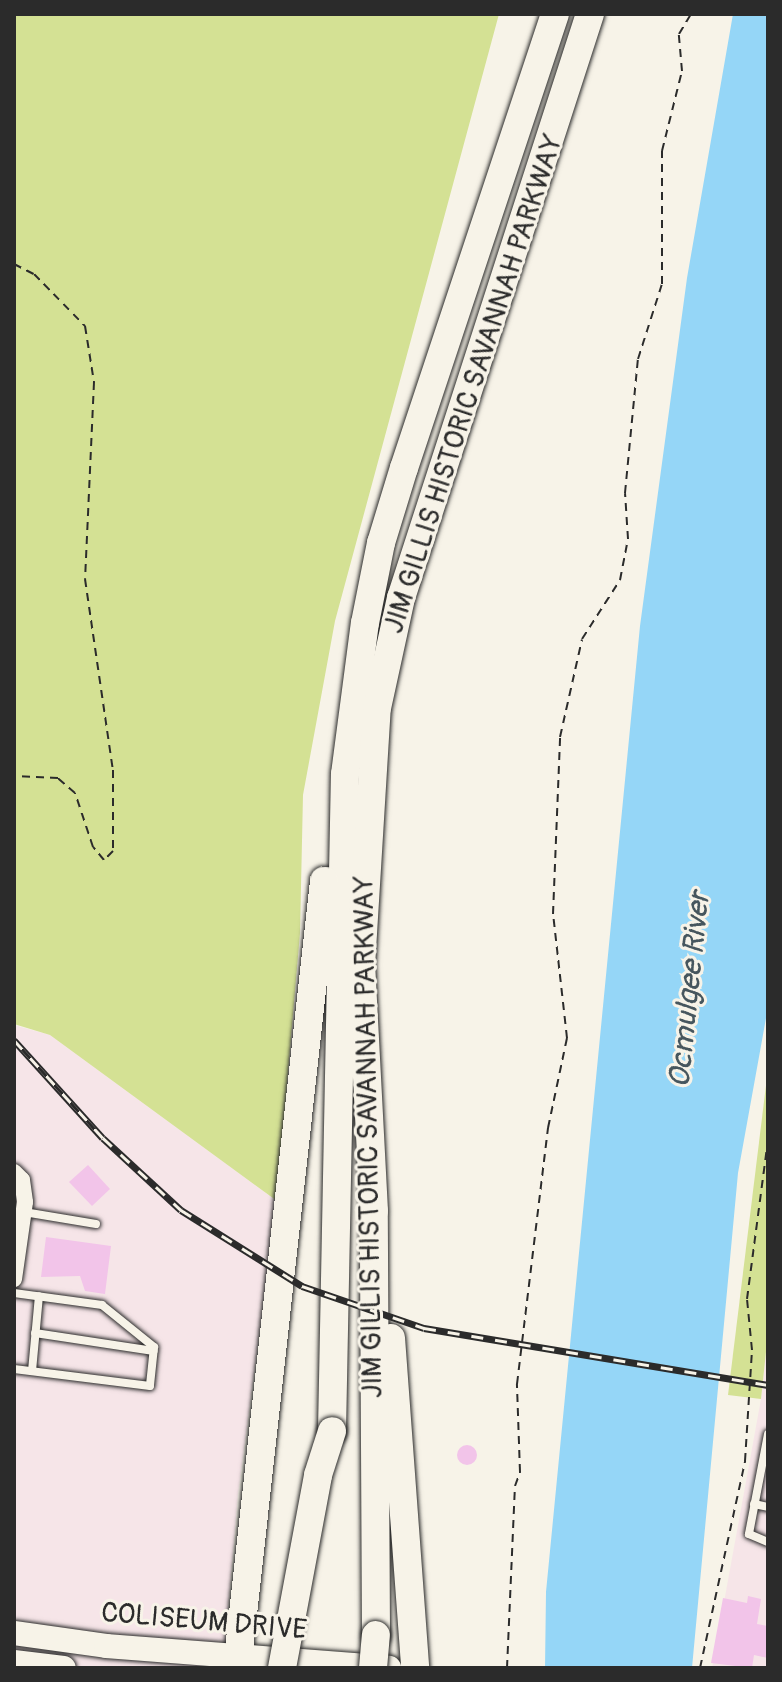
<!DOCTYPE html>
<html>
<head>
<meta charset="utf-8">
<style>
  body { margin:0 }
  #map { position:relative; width:782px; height:1682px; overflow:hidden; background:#f7f3e8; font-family:Pangolin,sans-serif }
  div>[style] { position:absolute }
  .built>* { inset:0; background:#f6e5e8 }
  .green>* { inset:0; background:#d4e194 }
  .water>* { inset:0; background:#95d6f7 }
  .building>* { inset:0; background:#f2c4e9 }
  .round { border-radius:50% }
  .path>* { height:2px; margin-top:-1px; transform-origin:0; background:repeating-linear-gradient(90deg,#2b2b2b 0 8px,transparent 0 14px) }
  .roads { filter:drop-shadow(0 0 2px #2b2b2b) drop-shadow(0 0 2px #2b2b2b) }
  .lane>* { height:8px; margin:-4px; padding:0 4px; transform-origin:4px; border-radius:4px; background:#f7f3e8 }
  .street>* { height:16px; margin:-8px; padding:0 8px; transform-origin:8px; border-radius:8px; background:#f7f3e8 }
  .primary>* { height:24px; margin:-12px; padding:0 12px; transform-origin:12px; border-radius:12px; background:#f7f3e8 }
  .highway>* { height:28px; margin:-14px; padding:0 14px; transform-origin:14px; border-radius:14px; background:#f7f3e8 }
  .rail>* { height:7px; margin-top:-3.5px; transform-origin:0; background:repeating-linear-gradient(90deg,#f7f3e8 0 12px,#2b2b2b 0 24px); box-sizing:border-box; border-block:2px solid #2b2b2b }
  .bridges { filter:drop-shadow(0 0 2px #2b2b2b) drop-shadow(0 0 2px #2b2b2b) }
  .highway-bridge>* { height:28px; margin:-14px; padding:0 14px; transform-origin:14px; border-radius:14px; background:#f7f3e8 }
  span { translate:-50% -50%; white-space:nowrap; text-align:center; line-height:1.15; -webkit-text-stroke:6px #f7f3e8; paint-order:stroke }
  .street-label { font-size:28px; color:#2b2b2b }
  .water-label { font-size:30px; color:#46565e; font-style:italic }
  .frame { position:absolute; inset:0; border:16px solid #2b2b2b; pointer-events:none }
</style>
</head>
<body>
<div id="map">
  <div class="built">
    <i style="clip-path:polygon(14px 1025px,50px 1035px,277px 1201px,238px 1494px,223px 1668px,14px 1668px)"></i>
    <i style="clip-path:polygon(768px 1333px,768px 1668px,712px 1668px,761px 1399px)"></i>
  </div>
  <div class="green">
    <i style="clip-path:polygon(14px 14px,499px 14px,335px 621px,303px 795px,300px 933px,277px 1201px,50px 1035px,14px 1024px)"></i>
    <i style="clip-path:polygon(768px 1069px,768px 1333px,761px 1399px,728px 1395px)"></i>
  </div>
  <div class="water">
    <i style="clip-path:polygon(733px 14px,768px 14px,768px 1007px,738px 1173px,692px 1668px,545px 1668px,546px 1592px,640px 626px,687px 278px)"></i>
  </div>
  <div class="building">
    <i style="clip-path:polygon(88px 1165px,110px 1189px,92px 1206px,69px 1182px)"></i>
    <i style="clip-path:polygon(46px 1237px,111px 1246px,105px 1294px,85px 1291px,80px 1276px,41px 1277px)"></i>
    <i class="round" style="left:457px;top:1445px;width:20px;height:20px"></i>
    <i style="clip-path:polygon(748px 1596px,761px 1599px,757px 1624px,768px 1626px,768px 1658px,754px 1655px,752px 1668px,711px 1663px,723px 1598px,747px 1603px)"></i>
  </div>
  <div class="path">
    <i style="left:14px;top:264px;width:22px;rotate:27deg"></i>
    <i style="left:34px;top:274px;width:73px;rotate:45.6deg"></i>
    <i style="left:85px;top:326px;width:57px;rotate:80.9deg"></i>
    <i style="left:94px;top:382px;width:197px;rotate:92.6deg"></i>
    <i style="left:85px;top:579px;width:193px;rotate:81.7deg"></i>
    <i style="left:113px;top:770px;width:81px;rotate:90deg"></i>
    <i style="left:113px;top:851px;width:13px;rotate:135deg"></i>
    <i style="left:104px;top:860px;width:17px;rotate:-130deg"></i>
    <i style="left:93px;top:847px;width:57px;rotate:-108.4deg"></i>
    <i style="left:75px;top:793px;width:23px;rotate:-139deg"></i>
    <i style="left:58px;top:778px;width:44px;rotate:-177.4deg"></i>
    <i style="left:507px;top:1668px;width:182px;rotate:-87.5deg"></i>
    <i style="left:515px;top:1486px;width:15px;rotate:-70deg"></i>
    <i style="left:520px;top:1472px;width:88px;rotate:-92deg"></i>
    <i style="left:517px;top:1384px;width:258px;rotate:-83.1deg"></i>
    <i style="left:548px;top:1128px;width:92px;rotate:-78.1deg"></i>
    <i style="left:567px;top:1038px;width:125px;rotate:-96.4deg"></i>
    <i style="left:553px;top:914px;width:177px;rotate:-87.7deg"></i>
    <i style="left:560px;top:737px;width:100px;rotate:-77.3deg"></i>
    <i style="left:582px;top:639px;width:70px;rotate:-57.2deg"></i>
    <i style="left:620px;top:580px;width:42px;rotate:-79deg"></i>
    <i style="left:628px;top:539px;width:46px;rotate:-93.7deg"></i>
    <i style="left:625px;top:493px;width:135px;rotate:-84.5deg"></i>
    <i style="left:638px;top:359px;width:79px;rotate:-72.3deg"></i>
    <i style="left:662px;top:284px;width:133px;rotate:-90deg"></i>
    <i style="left:662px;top:151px;width:82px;rotate:-76deg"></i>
    <i style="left:682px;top:71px;width:37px;rotate:-95deg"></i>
    <i style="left:679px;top:34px;width:23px;rotate:-59deg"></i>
    <i style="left:700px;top:1668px;width:212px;rotate:-77.7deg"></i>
    <i style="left:745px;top:1461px;width:111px;rotate:-86.4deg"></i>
    <i style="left:752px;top:1350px;width:51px;rotate:-95.6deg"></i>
    <i style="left:747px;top:1299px;width:160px;rotate:-82.5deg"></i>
  </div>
  <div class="roads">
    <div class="lane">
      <i style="left:24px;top:1212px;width:73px;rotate:9.5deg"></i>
      <i style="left:14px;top:1293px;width:89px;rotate:7.8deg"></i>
      <i style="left:102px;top:1305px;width:67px;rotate:38.9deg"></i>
      <i style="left:154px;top:1347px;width:39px;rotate:96deg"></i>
      <i style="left:150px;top:1386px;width:137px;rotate:-172.9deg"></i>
      <i style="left:35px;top:1333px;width:120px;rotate:8.6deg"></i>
      <i style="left:32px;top:1371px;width:75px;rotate:-84.7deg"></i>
      <i style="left:768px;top:1434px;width:102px;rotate:100.8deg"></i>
      <i style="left:749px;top:1534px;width:21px;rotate:23deg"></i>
      <i style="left:754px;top:1504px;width:14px;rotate:12deg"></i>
    </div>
    <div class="street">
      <i style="left:14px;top:1172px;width:11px;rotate:45deg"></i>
      <i style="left:22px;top:1180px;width:22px;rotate:82deg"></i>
      <i style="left:25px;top:1202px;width:78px;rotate:98.1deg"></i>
    </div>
    <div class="primary">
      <i style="left:14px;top:1633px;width:93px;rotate:8deg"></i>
      <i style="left:106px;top:1646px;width:284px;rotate:4.4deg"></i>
      <i style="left:14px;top:1662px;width:50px;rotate:6.8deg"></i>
    </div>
    <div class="highway">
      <i style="left:391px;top:1338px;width:331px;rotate:85.8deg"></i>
      <i style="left:332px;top:1431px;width:657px;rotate:-88.87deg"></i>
      <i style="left:345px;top:774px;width:152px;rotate:-82.5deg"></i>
      <i style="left:365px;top:623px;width:82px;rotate:-78.7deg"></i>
      <i style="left:381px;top:543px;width:78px;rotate:-73deg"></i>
      <i style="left:404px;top:468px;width:478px;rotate:-71.6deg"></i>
      <i style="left:376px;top:1635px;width:424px;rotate:-90.3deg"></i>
      <i style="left:374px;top:1211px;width:245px;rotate:-93deg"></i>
      <i style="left:361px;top:966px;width:258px;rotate:-86.5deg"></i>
      <i style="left:377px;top:708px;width:113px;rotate:-77.7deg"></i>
      <i style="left:401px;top:598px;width:614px;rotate:-72.07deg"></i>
      <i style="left:237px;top:1668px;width:792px;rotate:-83.69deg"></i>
    </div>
  </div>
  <div class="rail">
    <i style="left:14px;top:1040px;width:132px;rotate:47.8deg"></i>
    <i style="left:103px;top:1138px;width:106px;rotate:42.7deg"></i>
    <i style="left:181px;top:1210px;width:143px;rotate:32.1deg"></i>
    <i style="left:302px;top:1286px;width:129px;rotate:19deg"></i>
    <i style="left:424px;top:1328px;width:349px;rotate:9.4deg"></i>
  </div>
  <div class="bridges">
    <div class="highway-bridge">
      <i style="left:282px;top:1668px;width:196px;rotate:-79.4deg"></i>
      <i style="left:318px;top:1475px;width:46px;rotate:-72.3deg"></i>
      <i style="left:373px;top:1668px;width:33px;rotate:-85deg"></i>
    </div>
  </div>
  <div class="street-label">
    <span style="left:474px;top:384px;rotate:-72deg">JIM GILLIS HISTORIC SAVANNAH PARKWAY</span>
    <span style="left:369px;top:1137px;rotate:-91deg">JIM GILLIS HISTORIC SAVANNAH PARKWAY</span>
    <span style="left:204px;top:1622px;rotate:5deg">COLISEUM DRIVE</span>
  </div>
  <div class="water-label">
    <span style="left:690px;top:990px;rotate:-84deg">Ocmulgee River</span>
  </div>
  <div class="frame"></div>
</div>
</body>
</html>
